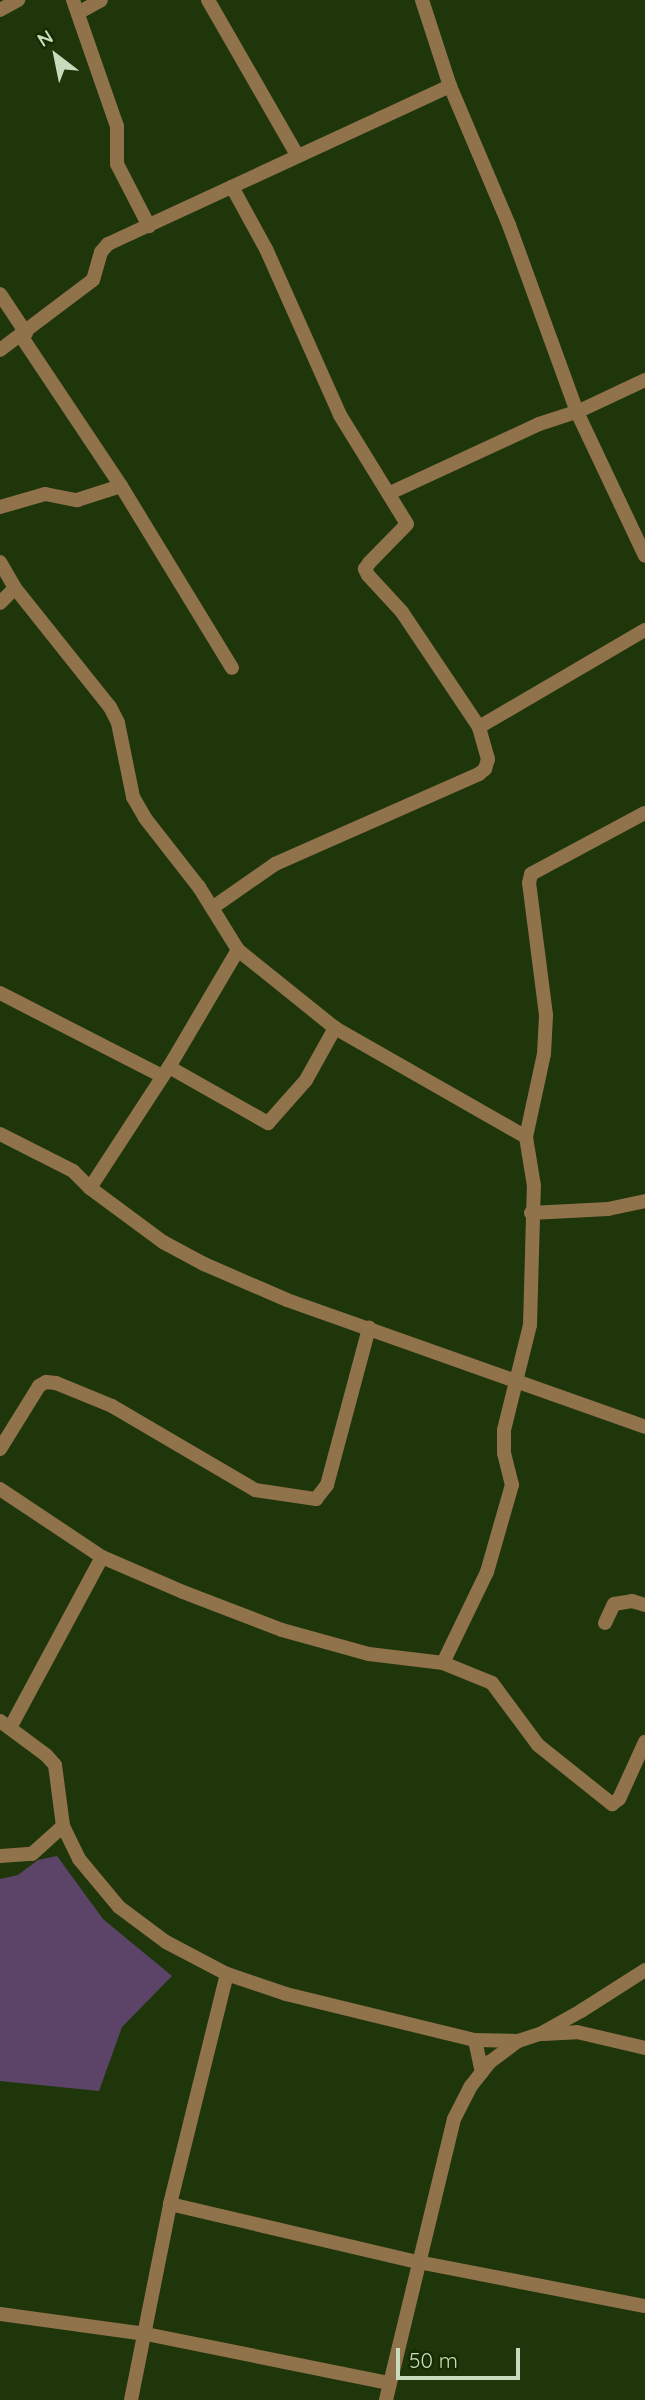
<!DOCTYPE html>
<html>
<head>
<meta charset="utf-8">
<style>
  body { margin:0 }
  #map { position:relative; width:645px; height:2400px; overflow:hidden; background:#1f360b; font-family:Quicksand,sans-serif }
  div>[style] { position:absolute }
  .green>* { inset:0; background:#5c4469 }
  .street>* { height:14px; margin:-7px; padding:0 7px; transform-origin:7px; border-radius:7px; background:#90724b }
  span { translate:-50% -50%; white-space:nowrap; text-align:center; line-height:1.15; -webkit-text-stroke:5px #152c01; paint-order:stroke }
  .north { position:absolute; left:21px; top:21px; width:70px; height:70px; -webkit-text-stroke:5px #152c01; paint-order:stroke; rotate:328deg; font-size:19px; font-weight:700; line-height:28px; text-align:center; color:#c9dbbd }
  .north::after { content:''; display:block; margin:auto; width:24px; height:32px; background:#c9dbbd; clip-path:polygon(50% 0,100% 100%,50% 72%,0 100%) }
  .scale { position:absolute; left:396px; top:2348px; width:124px; height:32px; box-sizing:border-box; border:4px solid #c9dbbd; border-top:0; padding-left:9px; font-size:21px; line-height:24px; white-space:nowrap; color:#c9dbbd; -webkit-text-stroke:5px #152c01; paint-order:stroke }
</style>
</head>
<body>
<div id="map">
  <div class="green">
    <i style="clip-path:polygon(57px 1856px,103px 1919px,172px 1976px,122px 2027px,99px 2091px,0 2081px,0 1879px,18px 1875px,38px 1860px)"></i>
  </div>
  <div class="street">
    <i style="left:73px;top:0;width:133px;rotate:70.8deg"></i>
    <i style="left:117px;top:126px;width:38px;rotate:90deg"></i>
    <i style="left:117px;top:164px;width:70px;rotate:62.7deg"></i>
    <i style="left:208px;top:0;width:179px;rotate:60.1deg"></i>
    <i style="left:422px;top:0;width:90px;rotate:72deg"></i>
    <i style="left:450px;top:86px;width:151px;rotate:67deg"></i>
    <i style="left:509px;top:225px;width:199px;rotate:70deg"></i>
    <i style="left:577px;top:412px;width:159px;rotate:64.7deg"></i>
    <i style="left:0;top:10px;width:21px;rotate:-29deg"></i>
    <i style="left:78px;top:13px;width:26px;rotate:-29deg"></i>
    <i style="left:0;top:294px;width:47px;rotate:56.3deg"></i>
    <i style="left:21px;top:336px;width:180px;rotate:56.3deg"></i>
    <i style="left:0;top:350px;width:116px;rotate:-37deg"></i>
    <i style="left:93px;top:280px;width:29px;rotate:-74deg"></i>
    <i style="left:101px;top:252px;width:11px;rotate:-49deg"></i>
    <i style="left:108px;top:244px;width:377px;rotate:-24.8deg"></i>
    <i style="left:390px;top:493px;width:164px;rotate:-24.8deg"></i>
    <i style="left:539px;top:424px;width:40px;rotate:-18deg"></i>
    <i style="left:577px;top:412px;width:75px;rotate:-25.2deg"></i>
    <i style="left:0;top:507px;width:47px;rotate:-16.1deg"></i>
    <i style="left:45px;top:494px;width:33px;rotate:11deg"></i>
    <i style="left:77px;top:500px;width:46px;rotate:-17.7deg"></i>
    <i style="left:121px;top:486px;width:213px;rotate:58.6deg"></i>
    <i style="left:0;top:562px;width:30px;rotate:60deg"></i>
    <i style="left:15px;top:588px;width:152px;rotate:51.4deg"></i>
    <i style="left:110px;top:707px;width:18px;rotate:63deg"></i>
    <i style="left:118px;top:723px;width:76px;rotate:78.5deg"></i>
    <i style="left:133px;top:797px;width:24px;rotate:60deg"></i>
    <i style="left:145px;top:818px;width:88px;rotate:52deg"></i>
    <i style="left:199px;top:887px;width:74px;rotate:58.2deg"></i>
    <i style="left:238px;top:950px;width:124px;rotate:38.8deg"></i>
    <i style="left:335px;top:1028px;width:220px;rotate:29.7deg"></i>
    <i style="left:0;top:603px;width:21px;rotate:-45deg"></i>
    <i style="left:479px;top:727px;width:192px;rotate:-30.3deg"></i>
    <i style="left:212px;top:908px;width:77px;rotate:-34.9deg"></i>
    <i style="left:275px;top:864px;width:223px;rotate:-23.8deg"></i>
    <i style="left:479px;top:774px;width:8px;rotate:-40deg"></i>
    <i style="left:485px;top:769px;width:10px;rotate:-73deg"></i>
    <i style="left:488px;top:759px;width:33px;rotate:-106deg"></i>
    <i style="left:479px;top:727px;width:138px;rotate:-123.8deg"></i>
    <i style="left:402px;top:612px;width:50px;rotate:-132.6deg"></i>
    <i style="left:368px;top:575px;width:7px;rotate:-117deg"></i>
    <i style="left:365px;top:569px;width:7px;rotate:-56deg"></i>
    <i style="left:369px;top:563px;width:54px;rotate:-45.7deg"></i>
    <i style="left:407px;top:524px;width:128px;rotate:-121.6deg"></i>
    <i style="left:340px;top:415px;width:182px;rotate:-114deg"></i>
    <i style="left:266px;top:249px;width:71px;rotate:-118.7deg"></i>
    <i style="left:0;top:993px;width:182px;rotate:27.1deg"></i>
    <i style="left:169px;top:1067px;width:114px;rotate:29.5deg"></i>
    <i style="left:268px;top:1123px;width:57px;rotate:-48.5deg"></i>
    <i style="left:306px;top:1080px;width:60px;rotate:-60.9deg"></i>
    <i style="left:0;top:1134px;width:82px;rotate:26.9deg"></i>
    <i style="left:73px;top:1171px;width:24px;rotate:45deg"></i>
    <i style="left:90px;top:1188px;width:91px;rotate:36.5deg"></i>
    <i style="left:163px;top:1242px;width:47px;rotate:28.2deg"></i>
    <i style="left:204px;top:1264px;width:90px;rotate:23.4deg"></i>
    <i style="left:287px;top:1300px;width:380px;rotate:19.5deg"></i>
    <i style="left:90px;top:1188px;width:145px;rotate:-56.9deg"></i>
    <i style="left:169px;top:1067px;width:136px;rotate:-59.5deg"></i>
    <i style="left:531px;top:1213px;width:77px;rotate:-3deg"></i>
    <i style="left:608px;top:1209px;width:38px;rotate:-12deg"></i>
    <i style="left:0;top:1449px;width:74px;rotate:-58.2deg"></i>
    <i style="left:39px;top:1386px;width:8px;rotate:-30deg"></i>
    <i style="left:46px;top:1382px;width:10px;rotate:6deg"></i>
    <i style="left:56px;top:1383px;width:61px;rotate:22.3deg"></i>
    <i style="left:112px;top:1406px;width:166px;rotate:30.4deg"></i>
    <i style="left:255px;top:1490px;width:62px;rotate:8.4deg"></i>
    <i style="left:316px;top:1499px;width:18px;rotate:-52deg"></i>
    <i style="left:327px;top:1485px;width:163px;rotate:-75deg"></i>
    <i style="left:0;top:1489px;width:123px;rotate:33.7deg"></i>
    <i style="left:102px;top:1557px;width:88px;rotate:23.4deg"></i>
    <i style="left:183px;top:1592px;width:106px;rotate:21deg"></i>
    <i style="left:282px;top:1630px;width:90px;rotate:15.4deg"></i>
    <i style="left:369px;top:1654px;width:75px;rotate:6.9deg"></i>
    <i style="left:443px;top:1663px;width:53px;rotate:22.2deg"></i>
    <i style="left:492px;top:1683px;width:77px;rotate:53.4deg"></i>
    <i style="left:538px;top:1745px;width:95px;rotate:38.6deg"></i>
    <i style="left:612px;top:1804px;width:9px;rotate:-36deg"></i>
    <i style="left:619px;top:1799px;width:63px;rotate:-65.5deg"></i>
    <i style="left:605px;top:1623px;width:21px;rotate:-65deg"></i>
    <i style="left:614px;top:1604px;width:18px;rotate:-9deg"></i>
    <i style="left:632px;top:1601px;width:14px;rotate:17deg"></i>
    <i style="left:443px;top:1663px;width:101px;rotate:-64.2deg"></i>
    <i style="left:487px;top:1572px;width:91px;rotate:-74deg"></i>
    <i style="left:512px;top:1485px;width:33px;rotate:-104deg"></i>
    <i style="left:504px;top:1453px;width:23px;rotate:-90deg"></i>
    <i style="left:504px;top:1430px;width:108px;rotate:-76.1deg"></i>
    <i style="left:530px;top:1325px;width:139px;rotate:-88.4deg"></i>
    <i style="left:534px;top:1186px;width:50px;rotate:-99.3deg"></i>
    <i style="left:526px;top:1137px;width:85px;rotate:-77.8deg"></i>
    <i style="left:544px;top:1054px;width:39px;rotate:-87deg"></i>
    <i style="left:546px;top:1015px;width:133px;rotate:-97.3deg"></i>
    <i style="left:529px;top:883px;width:9px;rotate:-77deg"></i>
    <i style="left:531px;top:874px;width:129px;rotate:-28.2deg"></i>
    <i style="left:0;top:1721px;width:57px;rotate:36.5deg"></i>
    <i style="left:46px;top:1755px;width:13px;rotate:48deg"></i>
    <i style="left:55px;top:1765px;width:62px;rotate:82.5deg"></i>
    <i style="left:63px;top:1826px;width:37px;rotate:64deg"></i>
    <i style="left:79px;top:1859px;width:62px;rotate:50.2deg"></i>
    <i style="left:119px;top:1907px;width:59px;rotate:36.7deg"></i>
    <i style="left:166px;top:1942px;width:69px;rotate:27.7deg"></i>
    <i style="left:227px;top:1974px;width:62px;rotate:18.7deg"></i>
    <i style="left:286px;top:1994px;width:195px;rotate:13.7deg"></i>
    <i style="left:475px;top:2040px;width:43px;rotate:1.3deg"></i>
    <i style="left:10px;top:1728px;width:194px;rotate:-61.7deg"></i>
    <i style="left:0;top:1856px;width:32px;rotate:-4deg"></i>
    <i style="left:32px;top:1854px;width:42px;rotate:-42.1deg"></i>
    <i style="left:543px;top:2034px;width:34px;rotate:-3deg"></i>
    <i style="left:577px;top:2032px;width:70px;rotate:13.2deg"></i>
    <i style="left:475px;top:2040px;width:33px;rotate:78deg"></i>
    <i style="left:170px;top:2204px;width:255px;rotate:13.2deg"></i>
    <i style="left:418px;top:2262px;width:231px;rotate:11deg"></i>
    <i style="left:0;top:2314px;width:147px;rotate:7.8deg"></i>
    <i style="left:146px;top:2334px;width:248px;rotate:11.4deg"></i>
    <i style="left:131px;top:2400px;width:200px;rotate:-78.7deg"></i>
    <i style="left:170px;top:2204px;width:237px;rotate:-76.1deg"></i>
    <i style="left:386px;top:2400px;width:289px;rotate:-76.4deg"></i>
    <i style="left:454px;top:2119px;width:37px;rotate:-63deg"></i>
    <i style="left:471px;top:2086px;width:31px;rotate:-52deg"></i>
    <i style="left:490px;top:2062px;width:35px;rotate:-37deg"></i>
    <i style="left:518px;top:2041px;width:23px;rotate:-18deg"></i>
    <i style="left:540px;top:2034px;width:47px;rotate:-29.3deg"></i>
    <i style="left:581px;top:2011px;width:76px;rotate:-32.6deg"></i>
  </div>
  <div class="north">N</div>
  <div class="scale">50 m</div>
</div>
</body>
</html>
